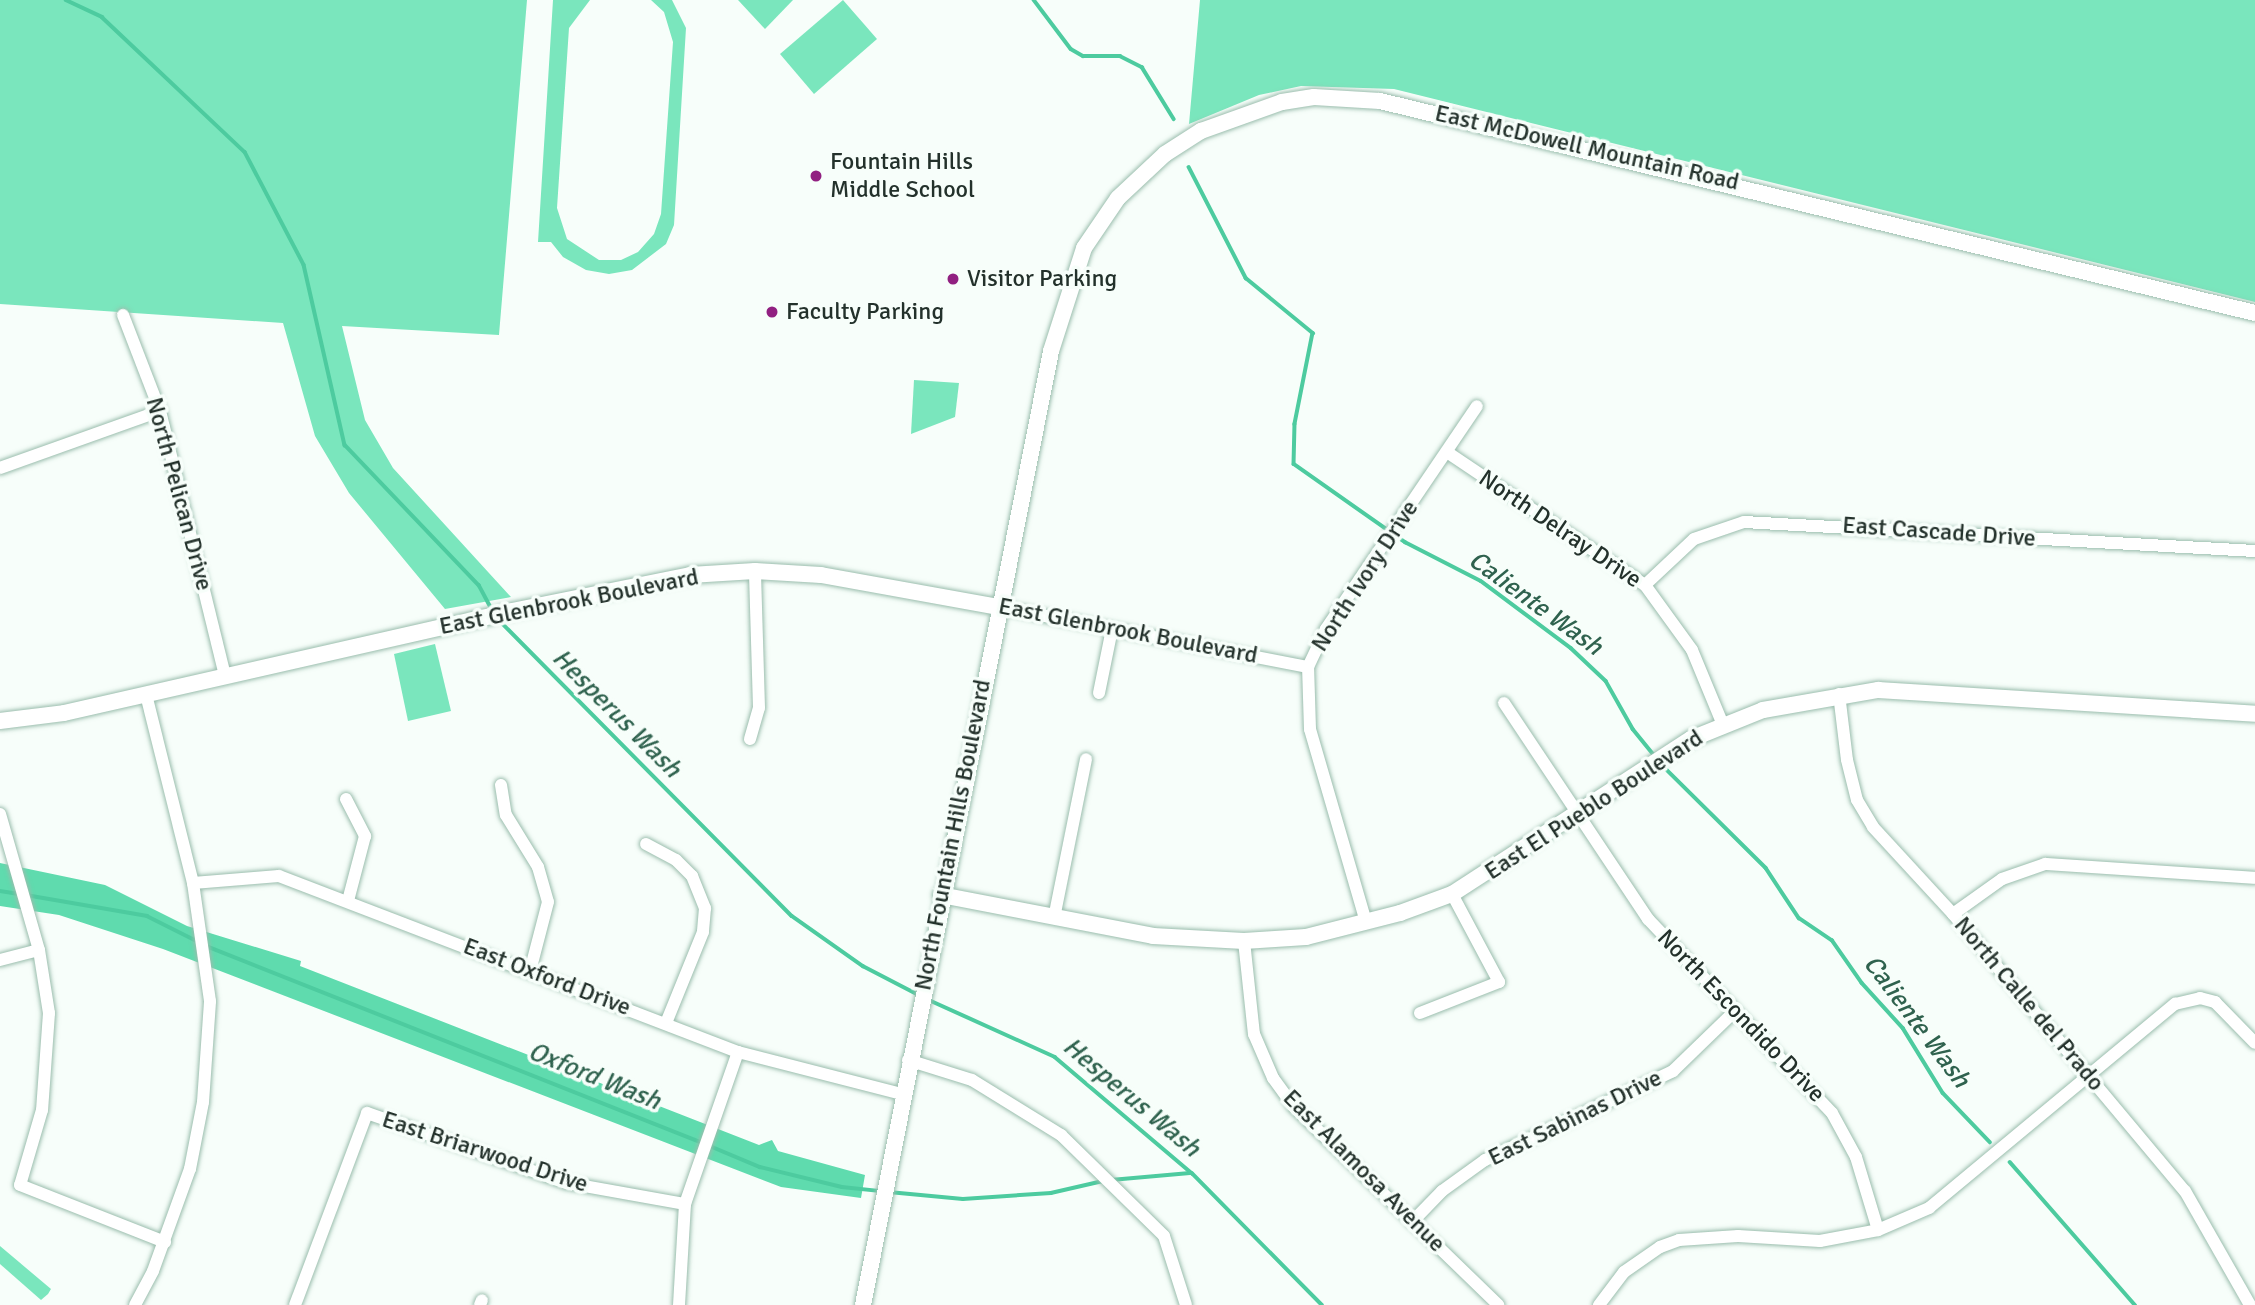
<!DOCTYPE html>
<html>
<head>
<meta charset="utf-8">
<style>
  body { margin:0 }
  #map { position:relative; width:2255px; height:1305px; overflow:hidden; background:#f7fefa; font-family:Signika,sans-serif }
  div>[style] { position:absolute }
  .green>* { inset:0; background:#7ae6bd }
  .forest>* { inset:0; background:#5fdbae }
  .stream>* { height:3.5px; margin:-1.75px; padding:0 1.75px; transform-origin:1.75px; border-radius:1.75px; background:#4dcb9f }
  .roads { filter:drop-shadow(0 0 2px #9abdad) drop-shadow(0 0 2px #9abdad) }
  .minor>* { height:12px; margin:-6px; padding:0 6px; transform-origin:6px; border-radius:6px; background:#fff }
  .tertiary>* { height:16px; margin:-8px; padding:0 8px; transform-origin:8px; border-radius:8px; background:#fff }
  .dots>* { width:19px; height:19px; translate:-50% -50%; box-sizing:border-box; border:4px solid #f7fefa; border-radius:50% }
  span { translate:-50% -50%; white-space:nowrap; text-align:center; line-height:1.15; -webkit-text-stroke:7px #f7fefa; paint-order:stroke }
  .street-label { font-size:24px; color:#23312b }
  .poi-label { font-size:24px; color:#23312b }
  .left { translate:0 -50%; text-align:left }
  .water-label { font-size:26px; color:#2f624e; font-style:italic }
</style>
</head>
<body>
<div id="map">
  <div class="green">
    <i style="clip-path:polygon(0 0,527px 0,499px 335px,342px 326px,365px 420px,393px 468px,511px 597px,445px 609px,349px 493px,315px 436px,283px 323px,0 304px)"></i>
    <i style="clip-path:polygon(553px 0,590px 0,569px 28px,557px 208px,567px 239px,599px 260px,621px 260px,638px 252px,654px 234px,661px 214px,673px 42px,664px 12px,651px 0,672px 0,686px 28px,674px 225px,666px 244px,632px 270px,609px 274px,586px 270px,563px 257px,551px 242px,538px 242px)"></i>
    <i style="clip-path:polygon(738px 0,793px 0,765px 29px)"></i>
    <i style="clip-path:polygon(843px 0,877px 39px,814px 94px,780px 54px)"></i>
    <i style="clip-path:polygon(1200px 0,2255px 0,2255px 302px,1394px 89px,1301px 86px,1259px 95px,1189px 124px)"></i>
    <i style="clip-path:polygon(914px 380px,959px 383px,955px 417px,911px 434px)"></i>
    <i style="clip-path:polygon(435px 644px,451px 711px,408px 721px,394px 654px)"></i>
    <i style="clip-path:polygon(0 1246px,51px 1289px,48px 1294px,41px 1300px,0 1264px)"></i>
  </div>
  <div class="forest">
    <i style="clip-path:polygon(0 863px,105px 885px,187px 926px,301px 961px,300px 966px,759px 1145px,772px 1140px,778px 1151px,865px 1175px,861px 1198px,781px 1187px,163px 949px,59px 915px,0 906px)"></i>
  </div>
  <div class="stream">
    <i style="left:66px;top:0;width:40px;rotate:25deg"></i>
    <i style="left:102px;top:17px;width:197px;rotate:43.4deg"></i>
    <i style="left:245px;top:152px;width:127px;rotate:62.4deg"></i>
    <i style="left:304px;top:265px;width:185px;rotate:77.2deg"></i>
    <i style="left:345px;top:445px;width:194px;rotate:46.3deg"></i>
    <i style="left:479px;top:585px;width:30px;rotate:62deg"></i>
    <i style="left:1034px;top:0;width:61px;rotate:52.9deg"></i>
    <i style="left:1071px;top:49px;width:14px;rotate:30deg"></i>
    <i style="left:1083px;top:56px;width:37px"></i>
    <i style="left:1120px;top:56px;width:25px;rotate:27deg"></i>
    <i style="left:1142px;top:67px;width:61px;rotate:58.4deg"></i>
    <i style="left:1189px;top:167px;width:125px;rotate:62.8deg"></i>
    <i style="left:1246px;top:278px;width:87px;rotate:39.4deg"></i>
    <i style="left:1313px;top:333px;width:93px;rotate:101.2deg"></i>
    <i style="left:1295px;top:424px;width:40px;rotate:91.4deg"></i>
    <i style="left:1294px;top:464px;width:136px;rotate:35.1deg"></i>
    <i style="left:1405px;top:542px;width:85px;rotate:27.2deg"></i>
    <i style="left:1481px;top:581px;width:112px;rotate:36.7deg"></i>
    <i style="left:1571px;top:648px;width:48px;rotate:43.3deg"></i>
    <i style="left:1606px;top:681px;width:55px;rotate:60.6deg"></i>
    <i style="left:1633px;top:729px;width:35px;rotate:51deg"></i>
    <i style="left:499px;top:620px;width:416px;rotate:45.3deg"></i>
    <i style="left:792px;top:916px;width:87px;rotate:35.2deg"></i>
    <i style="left:863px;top:966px;width:63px;rotate:27.4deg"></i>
    <i style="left:1662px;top:765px;width:146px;rotate:44.7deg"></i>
    <i style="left:1766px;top:868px;width:60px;rotate:56.6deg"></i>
    <i style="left:1799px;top:918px;width:40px;rotate:34deg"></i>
    <i style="left:1832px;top:940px;width:52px;rotate:55.1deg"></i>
    <i style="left:1862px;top:983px;width:61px;rotate:47.7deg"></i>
    <i style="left:1903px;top:1028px;width:76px;rotate:58.4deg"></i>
    <i style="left:1943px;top:1093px;width:68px;rotate:46.2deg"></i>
    <i style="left:0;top:891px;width:19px;rotate:9deg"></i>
    <i style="left:26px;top:895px;width:123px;rotate:9.8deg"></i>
    <i style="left:147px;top:916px;width:58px;rotate:26.6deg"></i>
    <i style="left:206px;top:946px;width:535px;rotate:21.62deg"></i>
    <i style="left:929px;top:1000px;width:138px;rotate:24.3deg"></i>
    <i style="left:1055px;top:1057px;width:180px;rotate:40.3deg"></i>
    <i style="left:1192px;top:1173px;width:185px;rotate:45.4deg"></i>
    <i style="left:710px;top:1146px;width:54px;rotate:22.8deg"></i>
    <i style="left:760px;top:1167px;width:84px;rotate:13.7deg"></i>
    <i style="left:842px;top:1187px;width:39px;rotate:6deg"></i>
    <i style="left:2010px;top:1162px;width:190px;rotate:48.8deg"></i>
    <i style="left:1111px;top:1180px;width:79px;rotate:-5.1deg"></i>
    <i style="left:889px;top:1192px;width:74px;rotate:5.4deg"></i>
    <i style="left:963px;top:1199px;width:88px;rotate:-3.9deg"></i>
    <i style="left:1051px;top:1193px;width:53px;rotate:-13deg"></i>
  </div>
  <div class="roads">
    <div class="minor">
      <i style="left:123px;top:315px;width:103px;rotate:68.9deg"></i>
      <i style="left:160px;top:411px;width:273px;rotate:76.2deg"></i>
      <i style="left:1447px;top:452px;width:239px;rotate:33.9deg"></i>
      <i style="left:1645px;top:585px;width:80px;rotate:54.1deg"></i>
      <i style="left:1692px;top:650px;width:81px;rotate:67.5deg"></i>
      <i style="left:0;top:468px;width:170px;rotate:-19.6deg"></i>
      <i style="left:1645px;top:585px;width:67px;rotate:-43.2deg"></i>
      <i style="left:1694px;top:539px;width:53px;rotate:-18.8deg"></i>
      <i style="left:1744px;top:522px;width:512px;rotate:3.25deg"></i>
      <i style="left:999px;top:607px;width:315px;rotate:11deg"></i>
      <i style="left:1099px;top:693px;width:65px;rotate:-78.5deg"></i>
      <i style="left:1839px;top:694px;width:66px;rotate:83.1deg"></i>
      <i style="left:1847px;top:760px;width:41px;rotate:76deg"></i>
      <i style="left:1857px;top:800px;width:31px;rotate:59deg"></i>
      <i style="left:1873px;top:827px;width:118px;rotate:47.4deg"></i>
      <i style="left:1953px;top:914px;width:361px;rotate:50.1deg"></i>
      <i style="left:2185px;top:1191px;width:131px;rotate:60.3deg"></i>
      <i style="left:1504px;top:703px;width:260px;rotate:56.3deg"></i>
      <i style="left:1648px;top:919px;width:267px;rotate:46.5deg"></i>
      <i style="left:1832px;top:1113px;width:50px;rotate:61.4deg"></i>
      <i style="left:1856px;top:1157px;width:76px;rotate:73.2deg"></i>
      <i style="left:750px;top:739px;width:32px;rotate:-74deg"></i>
      <i style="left:759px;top:708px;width:137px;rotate:-91.7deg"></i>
      <i style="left:501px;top:785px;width:30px;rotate:81deg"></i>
      <i style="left:506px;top:815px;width:61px;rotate:58.4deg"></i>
      <i style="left:538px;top:867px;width:36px;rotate:74deg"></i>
      <i style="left:548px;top:902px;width:71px;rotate:104.6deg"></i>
      <i style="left:346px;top:799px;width:42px;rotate:62.8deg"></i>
      <i style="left:365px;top:836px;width:67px;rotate:104.7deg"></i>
      <i style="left:0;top:814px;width:141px;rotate:74deg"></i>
      <i style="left:39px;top:950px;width:64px;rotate:81deg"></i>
      <i style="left:49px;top:1013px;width:97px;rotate:94.1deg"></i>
      <i style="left:42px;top:1110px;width:78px;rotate:106.3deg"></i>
      <i style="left:20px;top:1185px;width:156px;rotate:21.5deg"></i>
      <i style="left:646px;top:844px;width:34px;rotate:28deg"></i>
      <i style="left:676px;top:860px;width:23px;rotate:45deg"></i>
      <i style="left:692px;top:876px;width:35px;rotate:68deg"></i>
      <i style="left:705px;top:908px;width:24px;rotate:95deg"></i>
      <i style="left:703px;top:932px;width:98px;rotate:112.1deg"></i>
      <i style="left:193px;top:883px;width:86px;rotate:-4.7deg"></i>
      <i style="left:279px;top:876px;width:492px;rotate:21deg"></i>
      <i style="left:738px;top:1052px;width:169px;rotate:14.4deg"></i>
      <i style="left:1953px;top:914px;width:60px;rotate:-35.5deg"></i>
      <i style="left:2002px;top:879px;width:46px;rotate:-19.2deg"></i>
      <i style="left:2045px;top:864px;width:210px;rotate:3.8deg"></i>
      <i style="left:1054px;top:918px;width:162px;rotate:-78.6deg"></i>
      <i style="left:1366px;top:922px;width:201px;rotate:-106.2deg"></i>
      <i style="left:1310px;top:729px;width:62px;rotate:-91.8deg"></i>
      <i style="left:1308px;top:667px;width:42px;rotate:-64.7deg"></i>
      <i style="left:1326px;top:629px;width:269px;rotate:-55.9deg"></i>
      <i style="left:1244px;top:941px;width:94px;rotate:83.9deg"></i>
      <i style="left:1254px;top:1034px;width:48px;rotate:66.6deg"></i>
      <i style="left:1273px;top:1078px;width:34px;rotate:54deg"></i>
      <i style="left:1293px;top:1106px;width:286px;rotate:44.1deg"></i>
      <i style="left:0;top:960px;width:40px;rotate:-14.4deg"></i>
      <i style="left:1420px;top:1013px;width:85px;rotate:-21.4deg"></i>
      <i style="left:1499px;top:982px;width:100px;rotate:-118.1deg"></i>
      <i style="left:908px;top:1060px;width:67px;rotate:17.4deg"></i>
      <i style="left:972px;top:1080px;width:105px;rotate:31.7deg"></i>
      <i style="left:1061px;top:1135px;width:144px;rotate:44.4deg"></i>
      <i style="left:1164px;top:1236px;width:72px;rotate:72.3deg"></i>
      <i style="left:1412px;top:1222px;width:43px;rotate:-45.9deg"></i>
      <i style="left:1442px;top:1191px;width:53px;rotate:-35.8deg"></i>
      <i style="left:1485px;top:1160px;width:208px;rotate:-25.3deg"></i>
      <i style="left:1673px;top:1071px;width:86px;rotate:-44.1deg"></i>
      <i style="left:135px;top:1305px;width:38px;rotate:-62deg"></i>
      <i style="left:153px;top:1271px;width:109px;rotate:-70.1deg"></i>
      <i style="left:190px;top:1169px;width:68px;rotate:-79deg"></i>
      <i style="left:203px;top:1102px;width:101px;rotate:-86deg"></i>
      <i style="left:210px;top:1001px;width:119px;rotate:-98.2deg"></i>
      <i style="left:193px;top:883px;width:194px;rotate:-104deg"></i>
      <i style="left:295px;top:1305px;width:205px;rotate:-69.4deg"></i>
      <i style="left:367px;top:1113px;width:212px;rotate:19.3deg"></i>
      <i style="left:567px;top:1183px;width:120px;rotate:10.1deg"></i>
      <i style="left:480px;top:1305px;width:5px;rotate:-68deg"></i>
      <i style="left:679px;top:1305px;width:101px;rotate:-86.6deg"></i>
      <i style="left:685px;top:1204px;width:161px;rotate:-70.8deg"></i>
      <i style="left:1599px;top:1305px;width:41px;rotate:-52.9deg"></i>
      <i style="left:1624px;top:1272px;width:44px;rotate:-34.8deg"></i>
      <i style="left:1660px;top:1247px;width:20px;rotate:-20deg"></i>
      <i style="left:1679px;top:1240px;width:59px;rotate:-3.9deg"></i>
      <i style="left:1738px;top:1236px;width:82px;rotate:3.5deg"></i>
      <i style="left:1820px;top:1241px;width:59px;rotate:-10.7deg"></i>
      <i style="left:1878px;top:1230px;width:56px;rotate:-23.3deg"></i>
      <i style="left:1929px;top:1208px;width:320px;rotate:-39.7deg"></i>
      <i style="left:2175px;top:1004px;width:26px;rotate:-13deg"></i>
      <i style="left:2200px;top:998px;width:16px;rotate:15deg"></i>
      <i style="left:2215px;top:1002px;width:57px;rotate:45.7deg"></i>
    </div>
    <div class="tertiary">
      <i style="left:0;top:721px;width:64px;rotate:-7.1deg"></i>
      <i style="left:64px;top:713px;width:459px;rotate:-12.8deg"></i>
      <i style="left:512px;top:611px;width:182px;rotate:-11.4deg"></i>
      <i style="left:690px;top:575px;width:65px;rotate:-3.5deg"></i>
      <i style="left:755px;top:571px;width:66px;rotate:3.5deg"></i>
      <i style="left:821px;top:575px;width:181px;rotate:10.2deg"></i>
      <i style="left:941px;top:895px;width:216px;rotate:10.9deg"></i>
      <i style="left:1153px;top:936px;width:91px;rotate:3.1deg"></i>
      <i style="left:1244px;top:941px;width:62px;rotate:-3.7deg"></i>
      <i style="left:1306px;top:937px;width:97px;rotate:-14.3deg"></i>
      <i style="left:1400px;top:913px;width:55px;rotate:-20.1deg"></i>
      <i style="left:1452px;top:894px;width:285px;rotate:-33deg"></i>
      <i style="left:1691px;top:739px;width:78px;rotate:-21.9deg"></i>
      <i style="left:1763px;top:710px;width:117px;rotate:-9.9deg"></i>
      <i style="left:1878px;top:690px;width:378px;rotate:3.6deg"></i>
      <i style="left:863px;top:1305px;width:972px;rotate:-78.85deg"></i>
      <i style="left:1051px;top:351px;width:108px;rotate:-72.2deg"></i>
      <i style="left:1084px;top:248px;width:60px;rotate:-55.8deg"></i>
      <i style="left:1118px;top:198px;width:64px;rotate:-43.1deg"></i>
      <i style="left:1165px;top:154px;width:43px;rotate:-32.6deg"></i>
      <i style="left:1201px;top:131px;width:86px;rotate:-19.7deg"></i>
      <i style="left:1282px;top:102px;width:32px;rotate:-9deg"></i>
      <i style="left:1314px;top:97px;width:66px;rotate:3.5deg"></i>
      <i style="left:1380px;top:101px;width:900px;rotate:13.62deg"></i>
    </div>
  </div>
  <div class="dots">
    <i style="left:816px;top:176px;background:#912081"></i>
    <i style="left:953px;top:279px;background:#912081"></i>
    <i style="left:772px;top:312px;background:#912081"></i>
  </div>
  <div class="street-label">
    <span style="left:1587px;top:148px;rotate:13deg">East McDowell Mountain Road</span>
    <span style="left:179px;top:494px;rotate:75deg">North Pelican Drive</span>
    <span style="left:1560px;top:529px;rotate:34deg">North Delray Drive</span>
    <span style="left:1939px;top:532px;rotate:4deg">East Cascade Drive</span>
    <span style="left:1365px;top:576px;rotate:-57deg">North Ivory Drive</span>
    <span style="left:569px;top:602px;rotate:-11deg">East Glenbrook Boulevard</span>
    <span style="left:1128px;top:631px;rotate:11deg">East Glenbrook Boulevard</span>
    <span style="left:1594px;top:805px;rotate:-33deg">East El Pueblo Boulevard</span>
    <span style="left:953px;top:835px;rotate:-79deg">North Fountain Hills Boulevard</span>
    <span style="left:547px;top:977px;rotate:21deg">East Oxford Drive</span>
    <span style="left:2029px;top:1004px;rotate:50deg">North Calle del Prado</span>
    <span style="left:1741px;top:1016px;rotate:46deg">North Escondido Drive</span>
    <span style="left:1575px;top:1118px;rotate:-26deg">East Sabinas Drive</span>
    <span style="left:485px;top:1152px;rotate:18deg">East Briarwood Drive</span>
    <span style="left:1364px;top:1171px;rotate:45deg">East Alamosa Avenue</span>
  </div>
  <div class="poi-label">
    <span class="left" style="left:830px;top:176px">Fountain Hills<br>Middle School</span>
    <span class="left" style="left:967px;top:279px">Visitor Parking</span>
    <span class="left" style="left:786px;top:312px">Faculty Parking</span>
  </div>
  <div class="water-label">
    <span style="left:1535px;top:604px;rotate:36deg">Caliente Wash</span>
    <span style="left:616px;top:714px;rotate:45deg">Hesperus Wash</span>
    <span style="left:1916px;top:1022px;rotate:53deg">Caliente Wash</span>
    <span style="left:594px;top:1077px;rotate:22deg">Oxford Wash</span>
    <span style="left:1131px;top:1098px;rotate:40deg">Hesperus Wash</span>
  </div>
</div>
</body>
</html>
